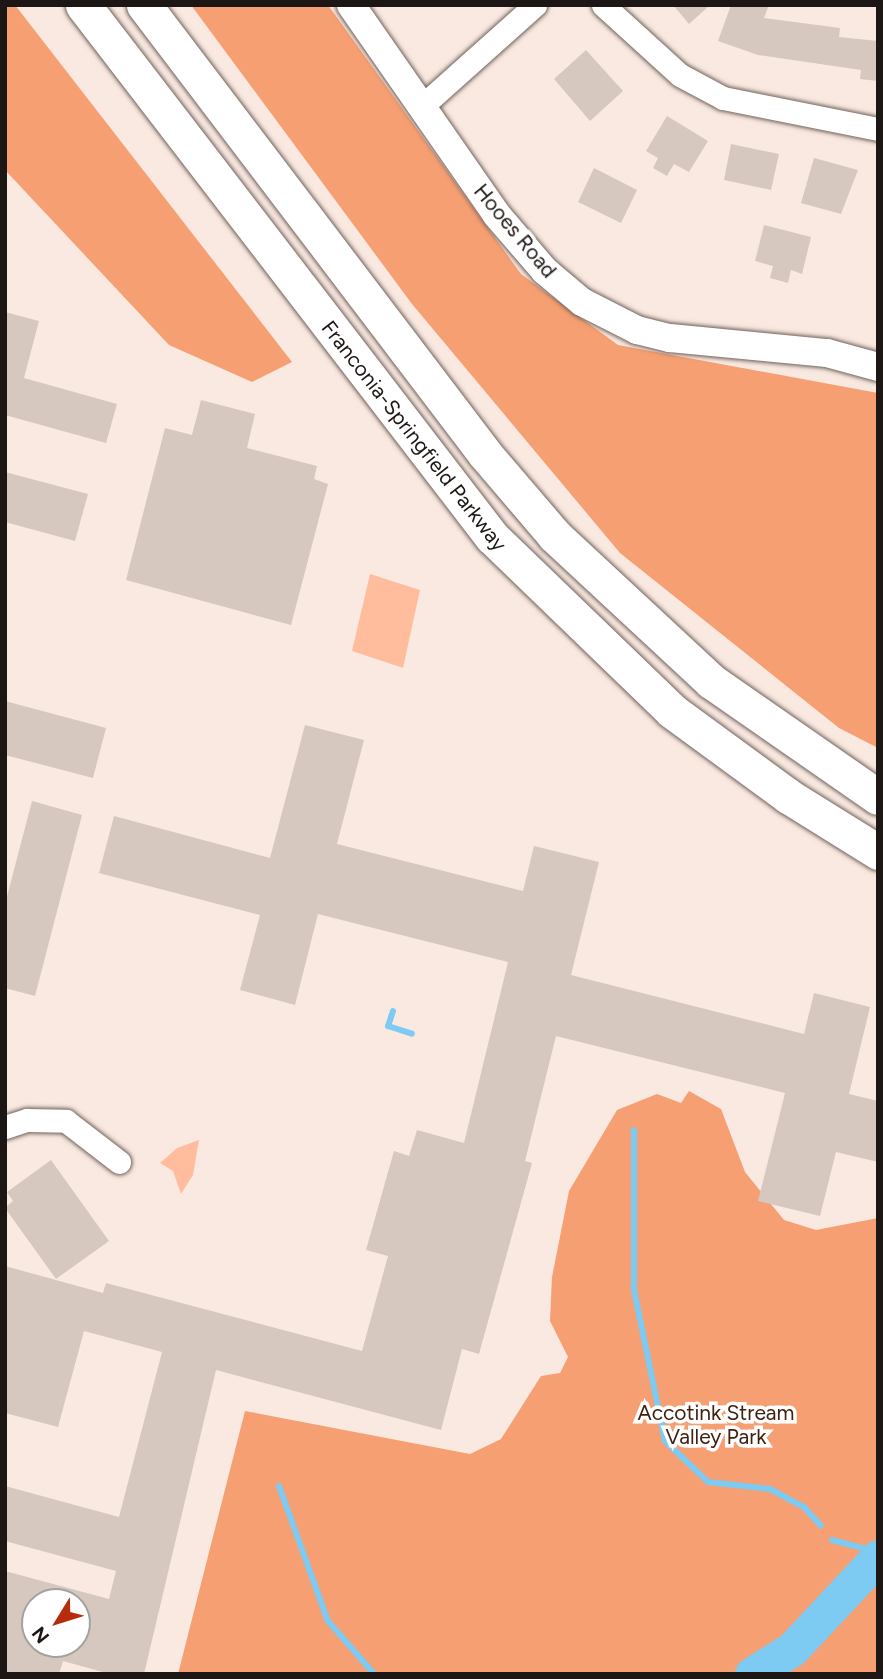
<!DOCTYPE html>
<html>
<head>
<meta charset="utf-8">
<style>
  body { margin:0 }
  #map { position:relative; width:883px; height:1679px; overflow:hidden; background:#fae9e1; font-family:Figtree,sans-serif }
  div>[style] { position:absolute }
  .green>* { inset:0; background:#ffbd9d }
  .forest>* { inset:0; background:#f69f72 }
  .stream>* { height:6px; margin:-3px; padding:0 3px; transform-origin:3px; border-radius:3px; background:#7dcaf3 }
  .river>* { height:35px; margin:-17.5px; padding:0 17.5px; transform-origin:17.5px; border-radius:17.5px; background:#7dcaf3 }
  .building>* { inset:0; background:#d6c7bf }
  .roads { filter:drop-shadow(0 0 2px #70625b) drop-shadow(0 0 2px #70625b) }
  .minor>* { height:23px; margin:-11.5px; padding:0 11.5px; transform-origin:11.5px; border-radius:11.5px; background:#fff }
  .tertiary>* { height:28px; margin:-14px; padding:0 14px; transform-origin:14px; border-radius:14px; background:#fff }
  .primary>* { height:35px; margin:-17.5px; padding:0 17.5px; transform-origin:17.5px; border-radius:17.5px; background:#fff }
  span { translate:-50% -50%; white-space:nowrap; text-align:center; line-height:1.15; -webkit-text-stroke:7px #fff; paint-order:stroke }
  .street-label { font-size:21px; color:#1c1714 }
  .park-label { font-size:21px; color:#41200d }
  .frame { position:absolute; inset:0; border:7px solid #1c1714; pointer-events:none }
  .north { position:absolute; left:21px; top:1588px; width:70px; height:70px; box-sizing:border-box; background:#fff; border:2px solid #a4a2a1; border-radius:50%; rotate:232deg; font-size:19px; font-weight:700; line-height:28px; text-align:center; color:#1c1714 }
  .north::after { content:''; display:block; margin:auto; width:24px; height:32px; background:#b72c0a; clip-path:polygon(50% 0,100% 100%,50% 72%,0 100%) }
</style>
</head>
<body>
<div id="map">
  <div class="green">
    <i style="clip-path:polygon(370px 574px,420px 590px,403px 668px,352px 651px)"></i>
    <i style="clip-path:polygon(199px 1140px,193px 1175px,181px 1194px,173px 1171px,160px 1163px,177px 1148px)"></i>
  </div>
  <div class="forest">
    <i style="clip-path:polygon(5px 5px,15px 5px,292px 362px,252px 382px,169px 345px,5px 170px)"></i>
    <i style="clip-path:polygon(191px 5px,328px 5px,521px 274px,618px 345px,878px 393px,878px 748px,839px 728px,620px 553px,412px 304px)"></i>
    <i style="clip-path:polygon(689px 1091px,721px 1109px,745px 1172px,784px 1220px,816px 1230px,878px 1218px,878px 1674px,178px 1674px,245px 1411px,470px 1454px,501px 1439px,541px 1376px,560px 1373px,568px 1357px,550px 1321px,552px 1277px,569px 1191px,617px 1110px,657px 1094px,681px 1103px)"></i>
  </div>
  <div class="stream">
    <i style="left:393px;top:1011px;width:16px;rotate:108deg"></i>
    <i style="left:388px;top:1026px;width:25px;rotate:18deg"></i>
    <i style="left:634px;top:1130px;width:160px;rotate:90deg"></i>
    <i style="left:634px;top:1290px;width:154px;rotate:78.4deg"></i>
    <i style="left:665px;top:1441px;width:59px;rotate:43.6deg"></i>
    <i style="left:708px;top:1482px;width:62px;rotate:6.4deg"></i>
    <i style="left:770px;top:1489px;width:38px;rotate:28deg"></i>
    <i style="left:804px;top:1507px;width:25px;rotate:48deg"></i>
    <i style="left:279px;top:1486px;width:144px;rotate:70.1deg"></i>
    <i style="left:328px;top:1621px;width:70px;rotate:49deg"></i>
    <i style="left:832px;top:1540px;width:48px;rotate:14.6deg"></i>
  </div>
  <div class="river">
    <i style="left:752px;top:1674px;width:47px;rotate:-32deg"></i>
    <i style="left:792px;top:1649px;width:126px;rotate:-46.9deg"></i>
  </div>
  <div class="building">
    <i style="clip-path:polygon(673px 5px,710px 5px,689px 24px)"></i>
    <i style="clip-path:polygon(731px 5px,769px 5px,764px 18px,840px 28px,839px 37px,878px 41px,878px 81px,860px 79px,861px 70px,758px 55px,718px 41px)"></i>
    <i style="clip-path:polygon(586px 50px,623px 91px,590px 121px,554px 79px)"></i>
    <i style="clip-path:polygon(667px 116px,708px 141px,689px 172px,674px 164px,667px 176px,653px 168px,658px 158px,646px 151px)"></i>
    <i style="clip-path:polygon(731px 144px,779px 154px,771px 190px,724px 180px)"></i>
    <i style="clip-path:polygon(814px 158px,858px 170px,841px 214px,801px 203px)"></i>
    <i style="clip-path:polygon(594px 168px,637px 190px,621px 223px,578px 202px)"></i>
    <i style="clip-path:polygon(764px 225px,811px 237px,802px 274px,791px 270px,788px 283px,770px 278px,773px 266px,755px 261px)"></i>
    <i style="clip-path:polygon(5px 312px,39px 321px,24px 378px,117px 404px,106px 443px,5px 415px)"></i>
    <i style="clip-path:polygon(201px 400px,255px 414px,247px 448px,317px 466px,314px 479px,328px 484px,291px 625px,126px 580px,165px 428px,192px 435px)"></i>
    <i style="clip-path:polygon(5px 472px,88px 494px,75px 541px,5px 522px)"></i>
    <i style="clip-path:polygon(5px 701px,106px 728px,93px 778px,5px 755px)"></i>
    <i style="clip-path:polygon(evenodd,305px 725px,364px 740px,337px 844px,523px 891px,534px 846px,599px 862px,571px 975px,804px 1034px,814px 993px,870px 1007px,849px 1094px,878px 1101px,878px 1162px,836px 1152px,820px 1216px,758px 1201px,785px 1093px,556px 1036px,525px 1161px,532px 1163px,479px 1354px,462px 1349px,441px 1430px,216px 1370px,144px 1674px,110px 1674px,63px 1661px,59px 1674px,5px 1674px,5px 1571px,109px 1599px,116px 1571px,5px 1541px,5px 1486px,119px 1517px,162px 1352px,84px 1331px,58px 1427px,5px 1413px,5px 1266px,103px 1293px,106px 1283px,362px 1351px,388px 1256px,366px 1250px,394px 1151px,409px 1156px,417px 1130px,464px 1143px,508px 962px,318px 914px,295px 1005px,240px 990px,260px 915px,99px 873px,114px 816px,270px 858px,305px 725px,35px 1602px,77px 1602px,77px 1644px,35px 1644px,35px 1602px)"></i>
    <i style="clip-path:polygon(32px 801px,82px 815px,35px 996px,5px 988px,5px 904px)"></i>
    <i style="clip-path:polygon(51px 1160px,109px 1241px,56px 1279px,5px 1208px,13px 1201px,7px 1192px)"></i>
  </div>
  <div class="roads">
    <div class="minor">
      <i style="left:603px;top:5px;width:104px;rotate:42.3deg"></i>
      <i style="left:680px;top:75px;width:49px;rotate:28.1deg"></i>
      <i style="left:723px;top:98px;width:158px;rotate:11.3deg"></i>
      <i style="left:421px;top:107px;width:153px;rotate:-41.8deg"></i>
      <i style="left:5px;top:1127px;width:23px;rotate:-18deg"></i>
      <i style="left:27px;top:1120px;width:39px;rotate:1deg"></i>
      <i style="left:66px;top:1121px;width:67px;rotate:37.7deg"></i>
    </div>
    <div class="tertiary">
      <i style="left:351px;top:5px;width:254px;rotate:55.2deg"></i>
      <i style="left:496px;top:214px;width:75px;rotate:49.3deg"></i>
      <i style="left:545px;top:271px;width:48px;rotate:40deg"></i>
      <i style="left:582px;top:302px;width:62px;rotate:27deg"></i>
      <i style="left:637px;top:330px;width:34px;rotate:14deg"></i>
      <i style="left:670px;top:338px;width:158px;rotate:5.5deg"></i>
      <i style="left:827px;top:353px;width:53px;rotate:15.4deg"></i>
    </div>
    <div class="primary">
      <i style="left:83px;top:5px;width:671px;rotate:52.45deg"></i>
      <i style="left:492px;top:537px;width:250px;rotate:44deg"></i>
      <i style="left:672px;top:711px;width:144px;rotate:36.2deg"></i>
      <i style="left:788px;top:796px;width:106px;rotate:31.9deg"></i>
      <i style="left:144px;top:5px;width:564px;rotate:52.78deg"></i>
      <i style="left:485px;top:454px;width:108px;rotate:49.5deg"></i>
      <i style="left:555px;top:536px;width:213px;rotate:42.9deg"></i>
      <i style="left:711px;top:681px;width:203px;rotate:34.8deg"></i>
    </div>
  </div>
  <div class="street-label">
    <span style="left:515px;top:231px;rotate:50deg">Hooes Road</span>
    <span style="left:414px;top:436px;rotate:52deg">Franconia-Springfield Parkway</span>
  </div>
  <div class="park-label">
    <span style="left:716px;top:1425px">Accotink Stream<br>Valley Park</span>
  </div>
  <div class="frame"></div>
  <div class="north">N</div>
</div>
</body>
</html>
